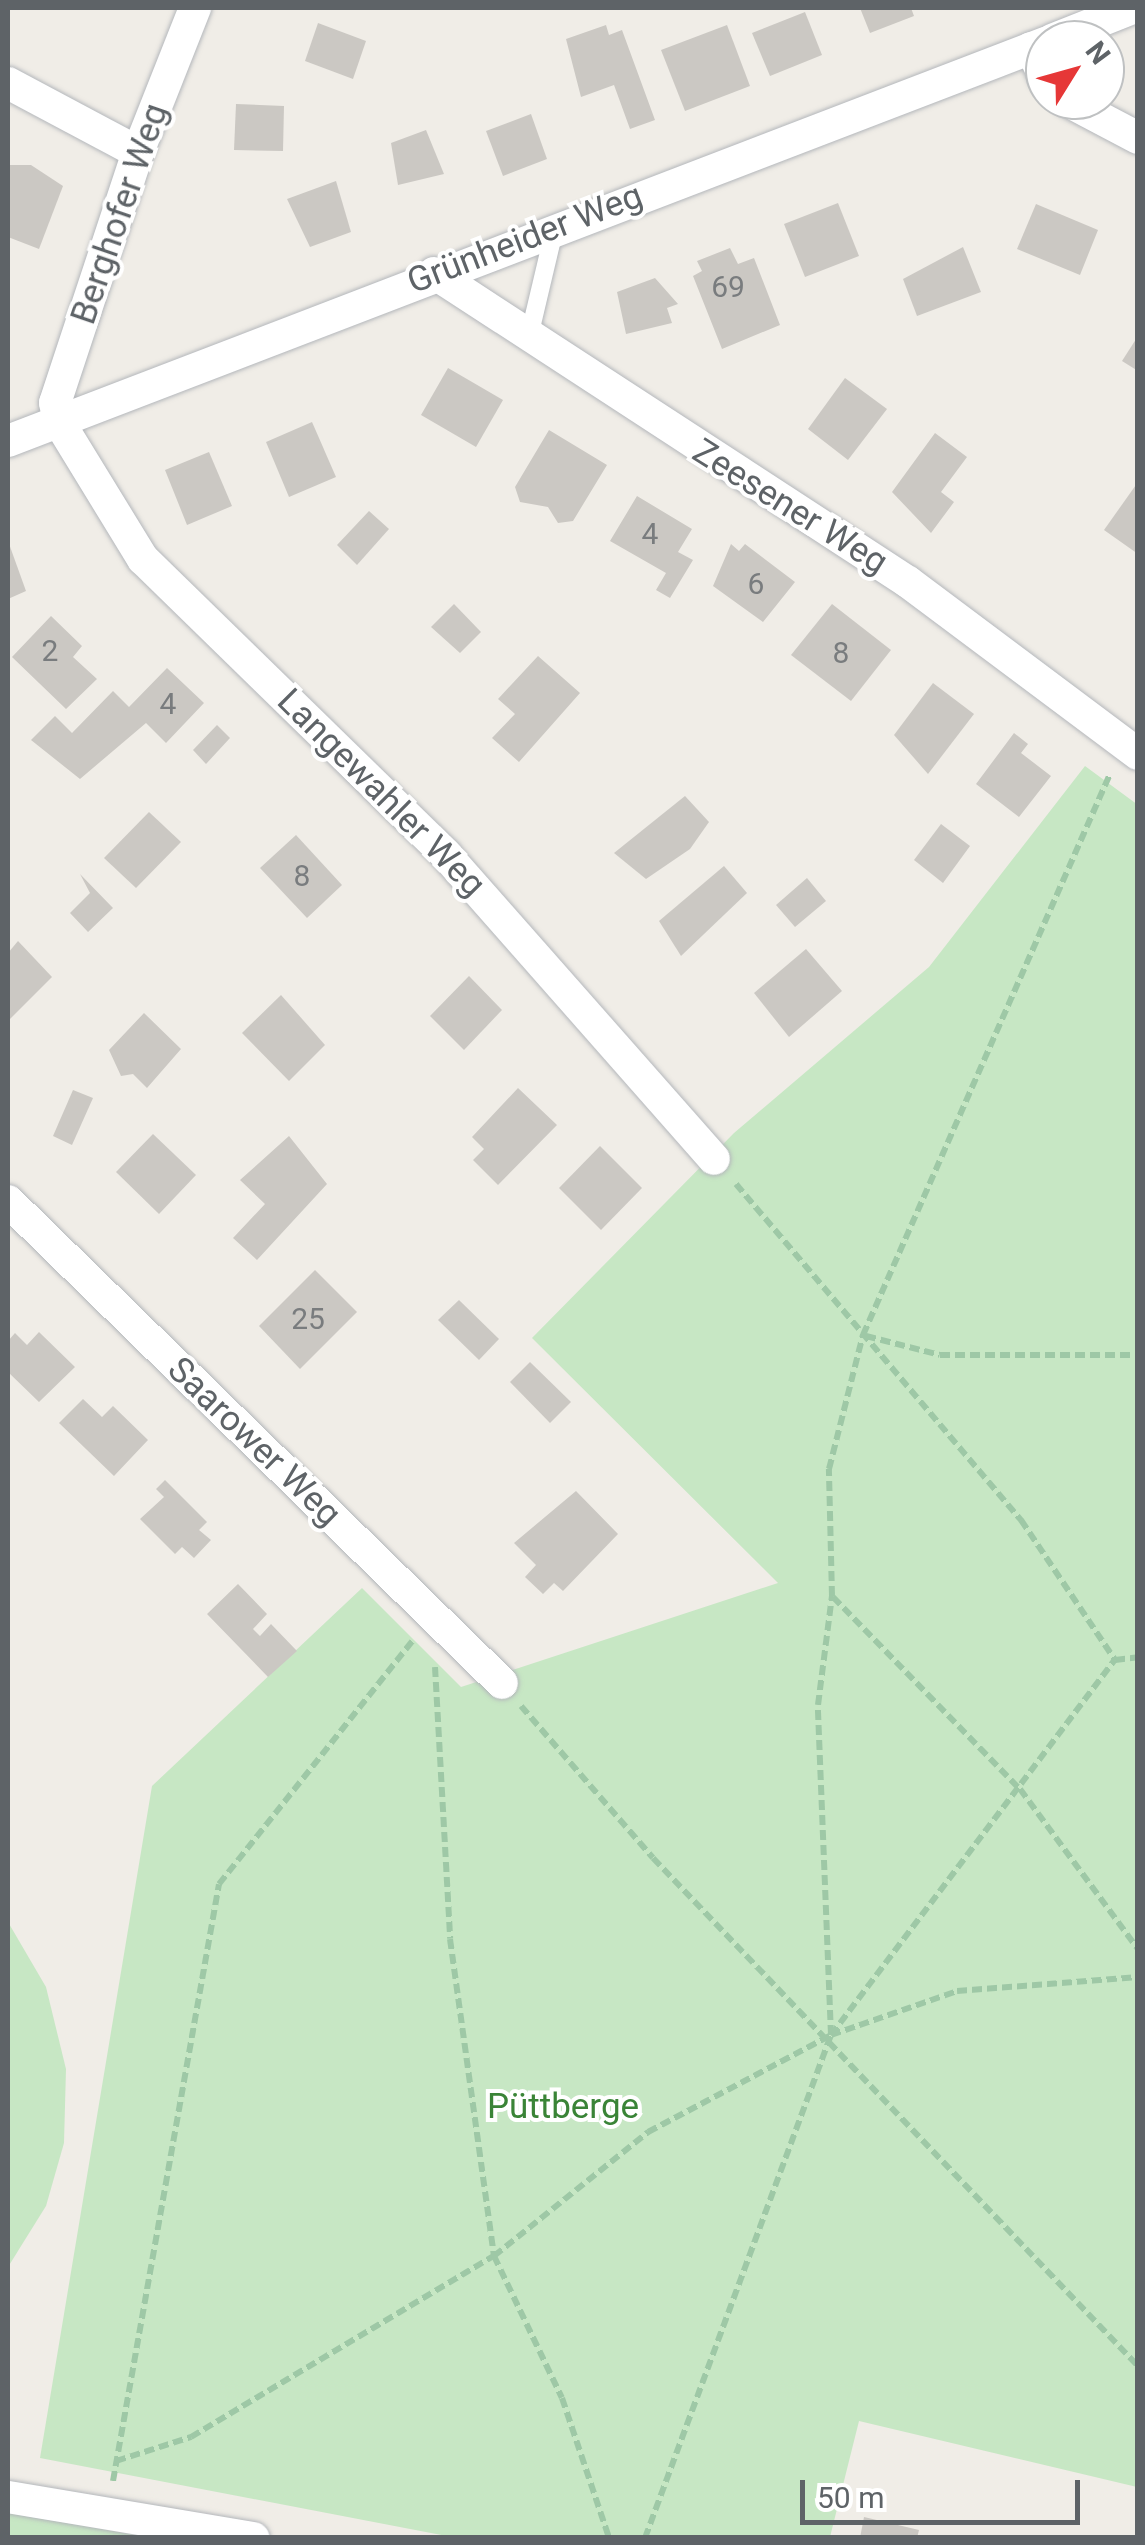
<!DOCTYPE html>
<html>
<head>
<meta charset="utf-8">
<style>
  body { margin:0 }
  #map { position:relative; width:1145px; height:2545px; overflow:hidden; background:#f0ede7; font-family:Roboto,sans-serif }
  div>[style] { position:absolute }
  .green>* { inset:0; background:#c7e7c4 }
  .building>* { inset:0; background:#cbc8c3 }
  .path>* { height:6px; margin-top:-3px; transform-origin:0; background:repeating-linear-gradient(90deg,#9ec8a6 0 10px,transparent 0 15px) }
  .roads { filter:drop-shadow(0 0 2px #b4b7bb) drop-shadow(0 0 2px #b4b7bb) }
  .service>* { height:18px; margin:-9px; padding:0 9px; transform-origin:9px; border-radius:9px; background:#fff }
  .minor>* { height:32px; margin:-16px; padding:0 16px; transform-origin:16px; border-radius:16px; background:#fff }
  span { translate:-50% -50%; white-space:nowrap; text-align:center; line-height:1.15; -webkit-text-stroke:8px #fff; paint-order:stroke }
  .number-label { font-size:30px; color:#797c7e }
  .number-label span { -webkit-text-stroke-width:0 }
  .street-label { font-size:35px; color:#5e6367 }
  .park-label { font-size:35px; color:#3a8437 }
  .frame { position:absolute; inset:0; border:10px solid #5e6367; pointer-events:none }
  .north { position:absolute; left:1025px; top:20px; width:100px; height:100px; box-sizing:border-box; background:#fff; border:2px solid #bfc1c2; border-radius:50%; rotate:53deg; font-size:28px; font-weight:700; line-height:40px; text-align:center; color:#5e6367 }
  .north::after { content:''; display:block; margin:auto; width:35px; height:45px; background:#e63737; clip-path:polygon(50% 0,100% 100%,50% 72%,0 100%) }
  .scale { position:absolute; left:800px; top:2480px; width:280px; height:45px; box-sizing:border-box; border:5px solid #5e6367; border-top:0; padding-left:12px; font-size:30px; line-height:35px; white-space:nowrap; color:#5e6367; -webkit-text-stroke:8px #fff; paint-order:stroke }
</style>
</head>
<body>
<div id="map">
  <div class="green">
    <i style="clip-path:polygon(1085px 766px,1138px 805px,1137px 2487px,859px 2421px,830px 2537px,457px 2538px,40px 2458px,152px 1786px,362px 1588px,461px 1687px,778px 1583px,532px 1338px,734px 1133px,929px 967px)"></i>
    <i style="clip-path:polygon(8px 1922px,46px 1987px,66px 2069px,64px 2143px,46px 2206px,8px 2267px)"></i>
    <i style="clip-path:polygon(8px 2513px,79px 2525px,146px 2537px,8px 2538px)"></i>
  </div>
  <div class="building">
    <i style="clip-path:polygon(860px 8px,911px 8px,914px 16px,870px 33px)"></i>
    <i style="clip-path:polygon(805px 12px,822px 55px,770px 76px,752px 33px)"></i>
    <i style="clip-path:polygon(318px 23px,366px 41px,353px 79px,305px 61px)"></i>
    <i style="clip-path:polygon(606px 25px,609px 35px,622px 30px,655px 120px,630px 129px,614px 85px,581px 97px,566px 39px)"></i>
    <i style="clip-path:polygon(727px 25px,750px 86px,685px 111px,661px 50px)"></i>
    <i style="clip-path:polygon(236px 104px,284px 106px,283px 151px,234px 150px)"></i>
    <i style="clip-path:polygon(531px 114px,547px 159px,503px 176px,486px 131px)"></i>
    <i style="clip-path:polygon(426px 130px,444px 174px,398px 185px,391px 143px)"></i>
    <i style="clip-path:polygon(8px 165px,31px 165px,63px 186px,39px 249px,8px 237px)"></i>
    <i style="clip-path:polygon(336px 181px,351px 232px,310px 247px,287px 199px)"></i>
    <i style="clip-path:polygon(838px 203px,859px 256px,805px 277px,784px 224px)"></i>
    <i style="clip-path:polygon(1036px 204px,1098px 230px,1080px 275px,1017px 249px)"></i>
    <i style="clip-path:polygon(963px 247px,981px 292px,917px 316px,903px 279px)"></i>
    <i style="clip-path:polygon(730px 248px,738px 264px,754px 258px,780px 325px,722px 349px,693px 276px,702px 271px,697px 261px)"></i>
    <i style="clip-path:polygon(655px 278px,678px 304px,667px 308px,672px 323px,626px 334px,617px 292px)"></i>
    <i style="clip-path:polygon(1138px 336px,1138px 371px,1122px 361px)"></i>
    <i style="clip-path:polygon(448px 368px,503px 400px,476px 447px,421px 415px)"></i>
    <i style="clip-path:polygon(845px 378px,887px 409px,848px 460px,808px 429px)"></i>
    <i style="clip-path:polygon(312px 422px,336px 477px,289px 497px,266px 442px)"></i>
    <i style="clip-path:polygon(549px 430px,607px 465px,573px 521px,558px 523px,548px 507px,520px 502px,515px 487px)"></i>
    <i style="clip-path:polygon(935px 433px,967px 457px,941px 492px,954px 502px,931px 533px,892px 492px)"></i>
    <i style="clip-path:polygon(209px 452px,232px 506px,187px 525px,165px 470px)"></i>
    <i style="clip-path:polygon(1138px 482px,1138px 554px,1104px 530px)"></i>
    <i style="clip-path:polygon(637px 496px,692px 529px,678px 552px,693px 560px,670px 598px,656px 590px,666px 573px,610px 541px)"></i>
    <i style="clip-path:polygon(369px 511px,389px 529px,357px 565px,337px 545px)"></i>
    <i style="clip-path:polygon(8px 541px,26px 591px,8px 599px)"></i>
    <i style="clip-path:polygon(731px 544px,739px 551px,745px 544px,795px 582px,763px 622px,713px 586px)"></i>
    <i style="clip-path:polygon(454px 604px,481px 632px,460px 653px,431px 627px)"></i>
    <i style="clip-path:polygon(832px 604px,891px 650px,851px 701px,791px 655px)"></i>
    <i style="clip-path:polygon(51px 616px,82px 646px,73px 657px,97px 679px,66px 709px,12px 657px)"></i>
    <i style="clip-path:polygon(538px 656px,580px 693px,519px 762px,492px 738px,515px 714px,498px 699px)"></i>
    <i style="clip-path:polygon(167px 668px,204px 703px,166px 743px,146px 723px,80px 779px,31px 740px,55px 716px,72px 733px,113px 691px,129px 707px)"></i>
    <i style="clip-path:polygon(933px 683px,974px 714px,928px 774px,894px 735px)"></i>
    <i style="clip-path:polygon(217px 725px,230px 738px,206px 764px,193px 750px)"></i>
    <i style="clip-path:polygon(1014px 733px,1028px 744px,1021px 753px,1051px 776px,1019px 817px,976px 784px)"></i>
    <i style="clip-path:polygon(685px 796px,709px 822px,690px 849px,646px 879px,614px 853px)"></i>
    <i style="clip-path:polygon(149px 812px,181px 842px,136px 888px,104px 858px)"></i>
    <i style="clip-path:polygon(941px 824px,970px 846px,943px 883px,914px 860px)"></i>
    <i style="clip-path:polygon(296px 835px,342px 885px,307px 918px,260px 868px)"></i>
    <i style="clip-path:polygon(724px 866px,747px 893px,681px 956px,659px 921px)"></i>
    <i style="clip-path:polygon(80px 874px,113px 908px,88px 932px,70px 913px,90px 893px)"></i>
    <i style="clip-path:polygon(807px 878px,826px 901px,795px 927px,776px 905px)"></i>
    <i style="clip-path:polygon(18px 941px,52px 977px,8px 1021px,8px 953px)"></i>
    <i style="clip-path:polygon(806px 949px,842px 991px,789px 1037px,754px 993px)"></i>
    <i style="clip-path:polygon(469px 976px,502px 1010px,464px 1050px,430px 1016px)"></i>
    <i style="clip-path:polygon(281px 995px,325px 1045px,289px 1081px,242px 1033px)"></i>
    <i style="clip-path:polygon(144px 1013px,181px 1049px,147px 1088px,133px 1074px,121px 1076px,109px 1050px)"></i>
    <i style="clip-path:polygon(518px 1088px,557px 1125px,498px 1185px,473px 1160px,484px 1149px,472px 1137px)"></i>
    <i style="clip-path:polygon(73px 1090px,93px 1098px,72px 1145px,53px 1136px)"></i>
    <i style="clip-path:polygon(153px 1134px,196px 1175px,159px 1214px,116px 1172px)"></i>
    <i style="clip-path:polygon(289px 1136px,327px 1184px,257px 1260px,233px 1238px,265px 1204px,240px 1180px)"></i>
    <i style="clip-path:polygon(600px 1146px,642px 1188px,601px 1230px,559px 1188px)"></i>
    <i style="clip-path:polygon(315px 1270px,357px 1312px,300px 1369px,259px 1326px)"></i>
    <i style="clip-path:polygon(459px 1300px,499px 1339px,479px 1360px,438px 1320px)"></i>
    <i style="clip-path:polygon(39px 1332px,75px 1367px,39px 1402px,8px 1372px,8px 1341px,15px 1333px,27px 1345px)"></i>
    <i style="clip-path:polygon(530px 1362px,571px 1402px,550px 1423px,510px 1382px)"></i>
    <i style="clip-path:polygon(83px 1399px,102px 1417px,113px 1406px,148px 1440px,114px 1476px,59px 1423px)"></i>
    <i style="clip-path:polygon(165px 1480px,207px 1522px,199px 1530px,211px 1540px,194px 1558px,182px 1547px,175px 1554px,140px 1519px,164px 1497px,156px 1489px)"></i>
    <i style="clip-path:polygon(576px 1491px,618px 1534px,563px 1591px,554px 1583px,543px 1594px,525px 1577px,536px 1565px,514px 1543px)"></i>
    <i style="clip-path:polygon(238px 1584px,267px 1614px,253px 1629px,260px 1636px,271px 1624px,297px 1651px,268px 1677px,207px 1614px)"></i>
    <i style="clip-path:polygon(864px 2517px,919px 2530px,917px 2538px,860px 2538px)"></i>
  </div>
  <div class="path">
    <i style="left:736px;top:1184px;width:441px;rotate:49.7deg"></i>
    <i style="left:1021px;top:1520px;width:169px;rotate:56.1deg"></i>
    <i style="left:866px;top:1336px;width:76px;rotate:14.4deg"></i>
    <i style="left:940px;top:1355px;width:198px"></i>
    <i style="left:833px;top:1597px;width:268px;rotate:45.8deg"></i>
    <i style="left:1020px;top:1789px;width:199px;rotate:53.6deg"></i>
    <i style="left:435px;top:1667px;width:272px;rotate:86.8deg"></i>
    <i style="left:450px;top:1939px;width:320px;rotate:82.1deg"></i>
    <i style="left:494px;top:2256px;width:157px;rotate:64.4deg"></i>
    <i style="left:562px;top:2398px;width:148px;rotate:71.4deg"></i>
    <i style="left:521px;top:1706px;width:201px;rotate:49deg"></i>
    <i style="left:653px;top:1858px;width:702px;rotate:46.33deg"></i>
    <i style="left:831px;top:2035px;width:330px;rotate:-92.3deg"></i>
    <i style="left:818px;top:1705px;width:110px;rotate:-82.7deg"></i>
    <i style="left:832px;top:1596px;width:127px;rotate:-91.4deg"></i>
    <i style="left:829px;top:1469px;width:138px;rotate:-75.8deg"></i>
    <i style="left:863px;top:1335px;width:613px;rotate:-66.24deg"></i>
    <i style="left:116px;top:2461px;width:79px;rotate:-17.7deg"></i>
    <i style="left:191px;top:2437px;width:353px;rotate:-30.9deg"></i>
    <i style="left:494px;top:2256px;width:198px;rotate:-38.8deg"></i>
    <i style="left:648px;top:2132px;width:207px;rotate:-27.9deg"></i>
    <i style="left:831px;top:2035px;width:133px;rotate:-19.2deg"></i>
    <i style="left:957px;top:1991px;width:182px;rotate:-4.4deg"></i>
    <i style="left:113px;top:2481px;width:606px;rotate:-79.93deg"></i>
    <i style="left:219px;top:1884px;width:312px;rotate:-51.5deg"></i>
    <i style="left:645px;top:2538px;width:536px;rotate:-69.71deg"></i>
    <i style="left:831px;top:2035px;width:470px;rotate:-52.9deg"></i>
    <i style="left:1115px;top:1660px;width:23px;rotate:-7deg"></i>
  </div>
  <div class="roads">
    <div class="service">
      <i style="left:528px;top:341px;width:113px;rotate:-76.7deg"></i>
    </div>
    <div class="minor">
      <i style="left:195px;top:8px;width:155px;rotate:111.6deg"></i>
      <i style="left:138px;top:152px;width:264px;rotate:108.3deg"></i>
      <i style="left:55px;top:403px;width:19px;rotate:78deg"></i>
      <i style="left:59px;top:422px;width:161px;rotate:58.5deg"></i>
      <i style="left:143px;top:559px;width:424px;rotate:44.3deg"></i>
      <i style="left:446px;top:855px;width:405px;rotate:48.6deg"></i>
      <i style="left:1052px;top:40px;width:87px;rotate:-21.6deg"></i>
      <i style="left:1031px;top:48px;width:33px;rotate:65deg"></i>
      <i style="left:8px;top:83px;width:147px;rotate:28deg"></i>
      <i style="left:1066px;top:100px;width:81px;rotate:27.8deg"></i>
      <i style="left:434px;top:273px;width:566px;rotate:33.1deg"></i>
      <i style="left:908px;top:582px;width:287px;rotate:36.8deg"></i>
      <i style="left:8px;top:441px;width:1111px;rotate:-21deg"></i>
      <i style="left:8px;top:1201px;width:690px;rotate:44.3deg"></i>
      <i style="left:8px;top:2497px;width:249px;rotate:9.5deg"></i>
    </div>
  </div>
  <div class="number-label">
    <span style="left:728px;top:287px">69</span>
    <span style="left:650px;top:534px">4</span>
    <span style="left:756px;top:584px">6</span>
    <span style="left:50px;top:651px">2</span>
    <span style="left:841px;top:653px">8</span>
    <span style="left:168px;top:704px">4</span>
    <span style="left:302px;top:876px">8</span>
    <span style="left:308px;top:1319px">25</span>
  </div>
  <div class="street-label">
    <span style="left:120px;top:214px;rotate:-71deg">Berghofer Weg</span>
    <span style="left:525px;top:239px;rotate:-21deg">Grünheider Weg</span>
    <span style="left:790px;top:507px;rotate:32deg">Zeesener Weg</span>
    <span style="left:381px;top:793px;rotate:45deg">Langewahler Weg</span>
    <span style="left:254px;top:1442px;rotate:44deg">Saarower Weg</span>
  </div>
  <div class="park-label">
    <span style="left:563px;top:2107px">Püttberge</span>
  </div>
  <div class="frame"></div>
  <div class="north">N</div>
  <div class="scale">50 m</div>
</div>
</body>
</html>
